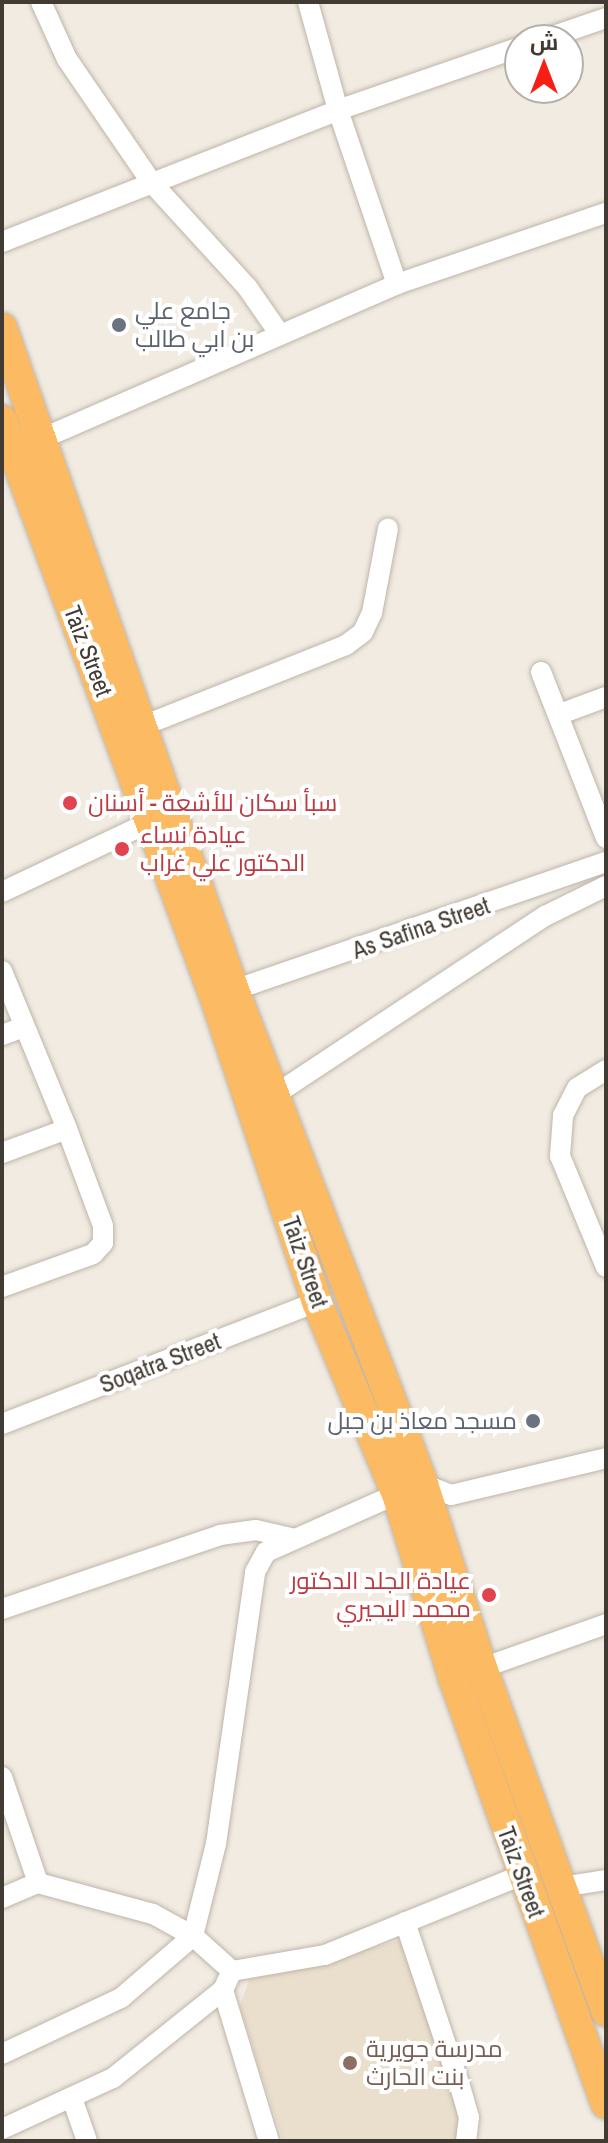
<!DOCTYPE html>
<html>
<head>
<meta charset="utf-8">
<style>
  body { margin:0 }
  #map { position:relative; width:608px; height:2143px; overflow:hidden; background:#f1ebe2; font-family:"Archivo Narrow",Cairo,sans-serif }
  div>[style] { position:absolute }
  .education>* { inset:0; background:#eadfcc }
  .roads { filter:drop-shadow(0 0 2px #bfb5a8) drop-shadow(0 0 2px #bfb5a8) }
  .minor>* { height:20px; margin:-10px; padding:0 10px; transform-origin:10px; border-radius:10px; background:#fff }
  .highway>* { height:30px; margin:-15px; padding:0 15px; transform-origin:15px; border-radius:15px; background:#fcba62 }
  .dots>* { width:22px; height:22px; translate:-50% -50%; box-sizing:border-box; border:4px solid #fff; border-radius:50% }
  span { translate:-50% -50%; white-space:nowrap; text-align:center; line-height:1.15; -webkit-text-stroke:8px #fff; paint-order:stroke }
  .worship-label { font-size:24px; color:#5b616d }
  .left { translate:0 -50%; text-align:left }
  .right { translate:-100% -50%; text-align:right }
  .street-label { font-size:24px; color:#423b33 }
  .health-label { font-size:24px; color:#be3a42 }
  .education-label { font-size:24px; color:#785e54 }
  .frame { position:absolute; inset:0; border:4px solid #423b33; pointer-events:none }
  .north { position:absolute; left:504px; top:24px; width:80px; height:80px; box-sizing:border-box; background:#fff; border:2px solid #b3b1ad; border-radius:50%; rotate:0deg; font-size:22px; font-weight:700; line-height:32px; text-align:center; color:#423b33 }
  .north::after { content:''; display:block; margin:auto; width:28px; height:36px; background:#f71f13; clip-path:polygon(50% 0,100% 100%,50% 72%,0 100%) }
</style>
</head>
<body>
<div id="map">
  <div class="education">
    <i style="clip-path:polygon(401px 1940px,460px 2119px,458px 2136px,454px 2141px,283px 2141px,240px 2006px,249px 1980px)"></i>
  </div>
  <div class="roads">
    <div class="minor">
      <i style="left:41px;top:2px;width:63px;rotate:65.5deg"></i>
      <i style="left:67px;top:59px;width:150px;rotate:55.6deg"></i>
      <i style="left:152px;top:183px;width:141px;rotate:47.6deg"></i>
      <i style="left:247px;top:287px;width:56px;rotate:55.2deg"></i>
      <i style="left:308px;top:2px;width:112px;rotate:74.5deg"></i>
      <i style="left:338px;top:110px;width:193px;rotate:-19.1deg"></i>
      <i style="left:542px;top:40px;width:68px;rotate:-19deg"></i>
      <i style="left:2px;top:242px;width:361px;rotate:-21.4deg"></i>
      <i style="left:338px;top:110px;width:184px;rotate:71.3deg"></i>
      <i style="left:41px;top:439px;width:388px;rotate:-23.5deg"></i>
      <i style="left:397px;top:284px;width:221px;rotate:-18.8deg"></i>
      <i style="left:541px;top:672px;width:178px;rotate:68.6deg"></i>
      <i style="left:560px;top:714px;width:49px;rotate:-20.3deg"></i>
      <i style="left:130px;top:731px;width:232px;rotate:-21.7deg"></i>
      <i style="left:346px;top:645px;width:21px;rotate:-37deg"></i>
      <i style="left:363px;top:632px;width:21px;rotate:-65deg"></i>
      <i style="left:372px;top:613px;width:86px;rotate:-79.3deg"></i>
      <i style="left:2px;top:892px;width:164px;rotate:-25.3deg"></i>
      <i style="left:2px;top:971px;width:171px;rotate:67.6deg"></i>
      <i style="left:67px;top:1129px;width:103px;rotate:69.6deg"></i>
      <i style="left:103px;top:1226px;width:17px;rotate:90deg"></i>
      <i style="left:103px;top:1243px;width:15px;rotate:132deg"></i>
      <i style="left:93px;top:1254px;width:97px;rotate:160.1deg"></i>
      <i style="left:234px;top:990px;width:393px;rotate:-19deg"></i>
      <i style="left:2px;top:1035px;width:23px;rotate:-20deg"></i>
      <i style="left:606px;top:1070px;width:34px;rotate:148deg"></i>
      <i style="left:577px;top:1088px;width:31px;rotate:117deg"></i>
      <i style="left:563px;top:1116px;width:40px;rotate:94.3deg"></i>
      <i style="left:560px;top:1156px;width:120px;rotate:67.5deg"></i>
      <i style="left:276px;top:1094px;width:323px;rotate:-33.5deg"></i>
      <i style="left:545px;top:916px;width:68px;rotate:-26.2deg"></i>
      <i style="left:2px;top:1153px;width:69px;rotate:-20.3deg"></i>
      <i style="left:2px;top:1424px;width:338px;rotate:-21.2deg"></i>
      <i style="left:423px;top:1484px;width:30px;rotate:21deg"></i>
      <i style="left:451px;top:1495px;width:159px;rotate:-13.4deg"></i>
      <i style="left:2px;top:1609px;width:230px;rotate:-18.7deg"></i>
      <i style="left:220px;top:1535px;width:36px;rotate:-8deg"></i>
      <i style="left:256px;top:1530px;width:39px;rotate:13deg"></i>
      <i style="left:482px;top:1668px;width:132px;rotate:-19.5deg"></i>
      <i style="left:2px;top:1777px;width:112px;rotate:71.2deg"></i>
      <i style="left:561px;top:1887px;width:46px;rotate:-8.8deg"></i>
      <i style="left:2px;top:1898px;width:39px;rotate:-23deg"></i>
      <i style="left:38px;top:1883px;width:119px;rotate:15.1deg"></i>
      <i style="left:153px;top:1914px;width:46px;rotate:28.8deg"></i>
      <i style="left:193px;top:1936px;width:52px;rotate:41.9deg"></i>
      <i style="left:232px;top:1971px;width:94px;rotate:-9.8deg"></i>
      <i style="left:325px;top:1955px;width:213px;rotate:-22.1deg"></i>
      <i style="left:405px;top:1922px;width:173px;rotate:71.5deg"></i>
      <i style="left:460px;top:2086px;width:32px;rotate:74deg"></i>
      <i style="left:469px;top:2117px;width:24px;rotate:97deg"></i>
      <i style="left:223px;top:1990px;width:158px;rotate:73.1deg"></i>
      <i style="left:2px;top:2054px;width:132px;rotate:-25.2deg"></i>
      <i style="left:121px;top:1998px;width:95px;rotate:-40.7deg"></i>
      <i style="left:193px;top:1936px;width:95px;rotate:-76deg"></i>
      <i style="left:216px;top:1844px;width:275px;rotate:-81.8deg"></i>
      <i style="left:255px;top:1572px;width:23px;rotate:-61deg"></i>
      <i style="left:266px;top:1552px;width:143px;rotate:-23.9deg"></i>
      <i style="left:73px;top:2101px;width:42px;rotate:70.7deg"></i>
      <i style="left:2px;top:2129px;width:122px;rotate:-24.7deg"></i>
      <i style="left:113px;top:2078px;width:141px;rotate:-38.7deg"></i>
      <i style="left:223px;top:1990px;width:21px;rotate:-65deg"></i>
    </div>
    <div class="highway">
      <i style="left:2px;top:328px;width:701px;rotate:70.69deg"></i>
      <i style="left:234px;top:990px;width:529px;rotate:69.06deg"></i>
      <i style="left:423px;top:1484px;width:193px;rotate:72.2deg"></i>
      <i style="left:482px;top:1668px;width:365px;rotate:70.1deg"></i>
      <i style="left:2px;top:420px;width:618px;rotate:69.75deg"></i>
      <i style="left:216px;top:1000px;width:318px;rotate:71.5deg"></i>
      <i style="left:317px;top:1302px;width:208px;rotate:67.4deg"></i>
      <i style="left:397px;top:1494px;width:194px;rotate:72.9deg"></i>
      <i style="left:454px;top:1679px;width:451px;rotate:70.3deg"></i>
    </div>
  </div>
  <div class="dots">
    <i style="left:119px;top:325px;background:#6b7280"></i>
    <i style="left:70px;top:803px;background:#e0444e"></i>
    <i style="left:122px;top:849px;background:#e0444e"></i>
    <i style="left:533px;top:1421px;background:#6b7280"></i>
    <i style="left:489px;top:1595px;background:#e0444e"></i>
    <i style="left:350px;top:2063px;background:#8d6e63"></i>
  </div>
  <div class="worship-label">
    <span class="left" style="left:135px;top:325px">جامع علي<br>بن ابي طالب</span>
    <span class="right" style="left:517px;top:1421px">مسجد معاذ بن جبل</span>
  </div>
  <div class="street-label">
    <span style="left:88px;top:651px;rotate:69deg">Taiz Street</span>
    <span style="left:421px;top:928px;rotate:-19deg">As Safina Street</span>
    <span style="left:305px;top:1262px;rotate:71deg">Taiz Street</span>
    <span style="left:160px;top:1363px;rotate:-21deg">Soqatra Street</span>
    <span style="left:521px;top:1872px;rotate:70deg">Taiz Street</span>
  </div>
  <div class="health-label">
    <span class="left" style="left:88px;top:803px">سبأ سكان للأشعة - أسنان</span>
    <span class="left" style="left:140px;top:849px">عيادة نساء<br>الدكتور علي غراب</span>
    <span class="right" style="left:471px;top:1595px">عيادة الجلد الدكتور<br>محمد اليحيري</span>
  </div>
  <div class="education-label">
    <span class="left" style="left:366px;top:2063px">مدرسة جويرية<br>بنت الحارث</span>
  </div>
  <div class="frame"></div>
  <div class="north">ش</div>
</div>
</body>
</html>
